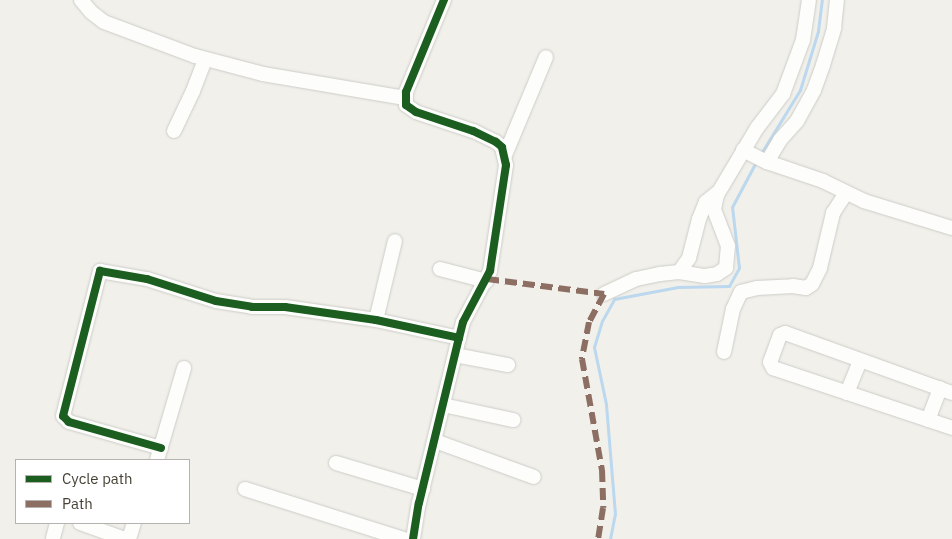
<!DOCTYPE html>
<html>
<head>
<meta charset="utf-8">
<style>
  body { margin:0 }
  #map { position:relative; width:952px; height:539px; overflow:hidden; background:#f1f0eb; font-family:"IBM Plex Sans",sans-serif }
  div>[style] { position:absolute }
  .stream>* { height:3px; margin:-1.5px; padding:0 1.5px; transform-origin:1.5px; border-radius:1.5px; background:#bbd8ee }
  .roads { filter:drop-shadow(0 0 1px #cdccc7) drop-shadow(0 0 1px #cdccc7) }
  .minor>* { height:14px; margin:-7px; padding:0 7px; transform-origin:7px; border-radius:7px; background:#fdfdfc }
  .quiet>* { height:6px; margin-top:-3px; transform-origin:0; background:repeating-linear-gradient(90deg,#8d6e63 0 12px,transparent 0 18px) }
  .cycleway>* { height:8px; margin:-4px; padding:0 4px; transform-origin:4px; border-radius:4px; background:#1b5e20 }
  span { translate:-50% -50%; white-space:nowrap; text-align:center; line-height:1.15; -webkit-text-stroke:4px #fff; paint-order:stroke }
  .legend { position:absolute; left:15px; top:459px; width:175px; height:65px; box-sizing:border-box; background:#fff; border:1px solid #b5b3af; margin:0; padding:6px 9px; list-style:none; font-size:15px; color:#474236 }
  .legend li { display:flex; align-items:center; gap:10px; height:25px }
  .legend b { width:25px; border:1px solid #b5b3af }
</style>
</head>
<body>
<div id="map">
  <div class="stream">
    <i style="left:760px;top:155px;width:76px;rotate:-58.4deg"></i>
    <i style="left:800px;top:90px;width:62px;rotate:-73deg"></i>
    <i style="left:818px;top:31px;width:31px;rotate:-83deg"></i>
    <i style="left:610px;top:539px;width:25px;rotate:-79deg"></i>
    <i style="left:615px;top:514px;width:110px;rotate:-94.7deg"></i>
    <i style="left:606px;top:404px;width:58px;rotate:-101.9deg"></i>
    <i style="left:594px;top:347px;width:27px;rotate:-73deg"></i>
    <i style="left:602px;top:321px;width:25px;rotate:-61deg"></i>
    <i style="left:614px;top:299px;width:65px;rotate:-10.6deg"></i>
    <i style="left:678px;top:287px;width:51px;rotate:-1.1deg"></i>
    <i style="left:729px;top:286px;width:21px;rotate:-61deg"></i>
    <i style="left:739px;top:268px;width:61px;rotate:-96.5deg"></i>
    <i style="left:732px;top:207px;width:53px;rotate:-62deg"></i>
  </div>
  <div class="roads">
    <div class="minor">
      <i style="left:81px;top:0;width:16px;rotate:50deg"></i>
      <i style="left:91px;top:12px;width:16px;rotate:38deg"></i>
      <i style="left:104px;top:22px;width:97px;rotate:20.5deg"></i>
      <i style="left:195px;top:56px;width:70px;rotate:14.8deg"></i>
      <i style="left:263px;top:74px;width:144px;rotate:9.6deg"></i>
      <i style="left:174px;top:131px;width:44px;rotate:-64.6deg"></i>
      <i style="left:193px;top:91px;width:34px;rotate:-69deg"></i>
      <i style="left:743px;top:150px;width:27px;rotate:27deg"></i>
      <i style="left:767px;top:162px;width:26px;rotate:-59deg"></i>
      <i style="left:780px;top:140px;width:25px;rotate:-48deg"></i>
      <i style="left:797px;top:121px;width:35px;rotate:-61deg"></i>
      <i style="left:814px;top:90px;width:27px;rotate:-70deg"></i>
      <i style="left:823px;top:65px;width:39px;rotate:-73deg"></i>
      <i style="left:834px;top:28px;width:28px;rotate:-84deg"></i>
      <i style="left:505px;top:155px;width:106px;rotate:-67.3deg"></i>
      <i style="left:767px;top:162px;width:59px;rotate:18.7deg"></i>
      <i style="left:823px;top:181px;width:46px;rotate:26deg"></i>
      <i style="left:864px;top:201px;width:92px;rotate:17.1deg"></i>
      <i style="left:440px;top:269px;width:48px;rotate:14.6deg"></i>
      <i style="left:679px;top:272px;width:17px;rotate:-54deg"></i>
      <i style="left:689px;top:258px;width:40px;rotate:-75.6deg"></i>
      <i style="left:699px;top:219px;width:18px;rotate:-68deg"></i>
      <i style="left:706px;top:202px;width:14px;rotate:-39deg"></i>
      <i style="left:604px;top:294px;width:35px;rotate:-25deg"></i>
      <i style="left:636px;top:279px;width:25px;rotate:-12deg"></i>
      <i style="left:660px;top:274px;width:19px;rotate:-6deg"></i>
      <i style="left:679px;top:272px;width:26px;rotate:9deg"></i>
      <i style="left:705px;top:276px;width:12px;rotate:-9deg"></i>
      <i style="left:717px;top:274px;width:11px;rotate:-34deg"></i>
      <i style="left:726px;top:268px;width:22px;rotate:-85deg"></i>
      <i style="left:728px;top:246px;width:40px;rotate:-111deg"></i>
      <i style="left:714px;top:209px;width:14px;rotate:-78deg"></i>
      <i style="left:717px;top:195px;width:78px;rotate:-59.2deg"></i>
      <i style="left:757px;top:128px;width:43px;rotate:-52.6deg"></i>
      <i style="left:783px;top:94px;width:58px;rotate:-69.7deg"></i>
      <i style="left:803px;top:40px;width:40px;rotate:-81.5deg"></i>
      <i style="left:376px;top:320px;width:81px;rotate:-76.5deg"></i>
      <i style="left:724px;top:352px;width:44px;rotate:-78.2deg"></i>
      <i style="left:733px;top:309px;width:19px;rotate:-65deg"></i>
      <i style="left:741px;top:292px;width:16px;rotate:-14deg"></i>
      <i style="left:757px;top:288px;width:36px;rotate:-3deg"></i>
      <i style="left:793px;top:286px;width:13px;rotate:9deg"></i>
      <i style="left:806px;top:288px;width:7px;rotate:-34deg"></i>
      <i style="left:812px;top:284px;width:18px;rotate:-63deg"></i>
      <i style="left:820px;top:268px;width:57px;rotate:-76.7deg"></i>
      <i style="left:833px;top:213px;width:24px;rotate:-57deg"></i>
      <i style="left:455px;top:355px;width:54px;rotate:10.7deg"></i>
      <i style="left:847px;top:393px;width:35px;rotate:-68deg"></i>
      <i style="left:952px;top:393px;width:177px;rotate:-160.2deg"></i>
      <i style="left:785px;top:333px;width:5px;rotate:158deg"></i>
      <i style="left:780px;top:335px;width:29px;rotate:110deg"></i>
      <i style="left:770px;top:362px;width:7px;rotate:63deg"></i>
      <i style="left:773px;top:368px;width:189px;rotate:18.5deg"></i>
      <i style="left:443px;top:405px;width:72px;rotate:12.1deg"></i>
      <i style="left:928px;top:420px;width:34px;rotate:-69deg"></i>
      <i style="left:435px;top:441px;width:105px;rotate:20deg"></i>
      <i style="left:161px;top:448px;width:96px;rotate:-164.2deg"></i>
      <i style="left:69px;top:422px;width:8px;rotate:-135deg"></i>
      <i style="left:63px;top:416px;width:150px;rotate:-75.7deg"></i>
      <i style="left:100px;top:271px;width:48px;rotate:9.7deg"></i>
      <i style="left:147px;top:279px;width:72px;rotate:17.7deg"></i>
      <i style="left:216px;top:301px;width:36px;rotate:9deg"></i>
      <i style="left:252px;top:307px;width:33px"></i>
      <i style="left:285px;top:307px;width:92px;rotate:8.1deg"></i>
      <i style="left:376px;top:320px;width:85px;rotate:12.2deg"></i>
      <i style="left:157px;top:460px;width:96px;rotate:-73.6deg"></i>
      <i style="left:336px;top:463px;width:91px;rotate:16.6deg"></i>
      <i style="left:245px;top:489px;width:167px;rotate:17.5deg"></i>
      <i style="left:80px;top:523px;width:48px;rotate:19.6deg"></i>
      <i style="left:53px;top:538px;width:16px;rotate:-75deg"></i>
      <i style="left:129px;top:539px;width:17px;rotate:-73deg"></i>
      <i style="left:413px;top:539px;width:36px;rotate:-81deg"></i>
      <i style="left:419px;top:503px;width:170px;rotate:-76.4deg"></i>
      <i style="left:459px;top:338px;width:16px;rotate:-76deg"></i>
      <i style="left:463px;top:322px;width:58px;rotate:-62.1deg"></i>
      <i style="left:490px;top:271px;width:107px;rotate:-81.4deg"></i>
      <i style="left:506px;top:165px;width:18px;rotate:-103deg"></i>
      <i style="left:502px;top:147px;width:8px;rotate:-140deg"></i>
      <i style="left:496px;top:142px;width:25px;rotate:-154deg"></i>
      <i style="left:473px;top:131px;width:60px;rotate:-161.6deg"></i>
      <i style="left:416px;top:112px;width:12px;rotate:-145deg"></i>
      <i style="left:406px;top:105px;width:13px;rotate:-90deg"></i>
      <i style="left:406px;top:92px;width:100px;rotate:-67.6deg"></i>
    </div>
  </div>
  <div class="quiet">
    <i style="left:487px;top:279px;width:118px;rotate:7.3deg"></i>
    <i style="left:604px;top:294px;width:32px;rotate:118deg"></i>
    <i style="left:589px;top:322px;width:38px;rotate:101deg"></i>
    <i style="left:582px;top:359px;width:113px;rotate:79.8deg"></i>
    <i style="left:602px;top:470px;width:38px;rotate:88deg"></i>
    <i style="left:603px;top:508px;width:31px;rotate:99deg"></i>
  </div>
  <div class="cycleway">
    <i style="left:161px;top:448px;width:96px;rotate:-164.2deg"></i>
    <i style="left:69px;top:422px;width:8px;rotate:-135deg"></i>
    <i style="left:63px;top:416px;width:150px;rotate:-75.7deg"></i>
    <i style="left:100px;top:271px;width:48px;rotate:9.7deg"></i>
    <i style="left:147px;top:279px;width:72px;rotate:17.7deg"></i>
    <i style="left:216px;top:301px;width:36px;rotate:9deg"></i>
    <i style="left:252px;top:307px;width:33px"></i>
    <i style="left:285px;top:307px;width:92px;rotate:8.1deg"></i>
    <i style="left:376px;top:320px;width:85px;rotate:12.2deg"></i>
    <i style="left:413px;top:539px;width:36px;rotate:-81deg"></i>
    <i style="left:419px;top:503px;width:170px;rotate:-76.4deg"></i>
    <i style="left:459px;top:338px;width:16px;rotate:-76deg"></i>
    <i style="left:463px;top:322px;width:58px;rotate:-62.1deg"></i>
    <i style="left:490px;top:271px;width:107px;rotate:-81.4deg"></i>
    <i style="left:506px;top:165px;width:18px;rotate:-103deg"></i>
    <i style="left:502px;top:147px;width:8px;rotate:-140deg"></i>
    <i style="left:496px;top:142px;width:25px;rotate:-154deg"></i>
    <i style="left:473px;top:131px;width:60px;rotate:-161.6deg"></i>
    <i style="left:416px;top:112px;width:12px;rotate:-145deg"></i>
    <i style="left:406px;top:105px;width:13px;rotate:-90deg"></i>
    <i style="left:406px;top:92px;width:100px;rotate:-67.6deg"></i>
  </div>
  <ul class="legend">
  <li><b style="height:6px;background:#1b5e20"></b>Cycle path</li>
  <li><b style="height:6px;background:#8d6e63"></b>Path</li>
  </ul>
</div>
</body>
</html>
